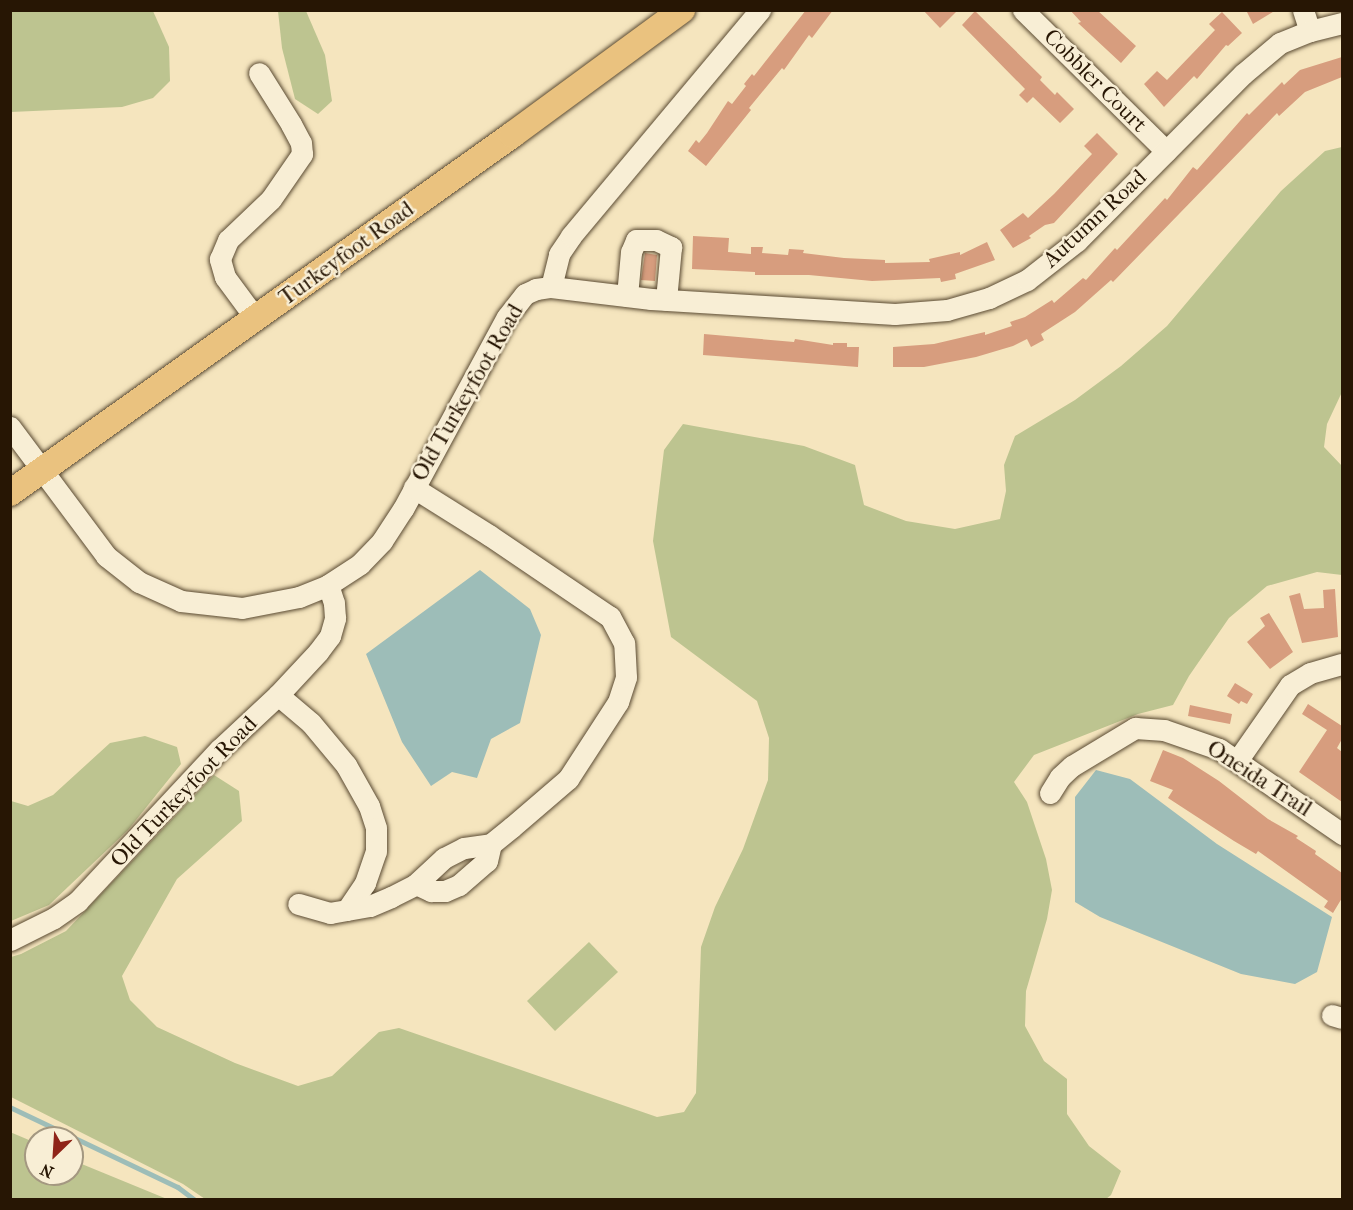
<!DOCTYPE html>
<html>
<head>
<meta charset="utf-8">
<style>
  body { margin:0 }
  #map { position:relative; width:1353px; height:1210px; overflow:hidden; background:#f5e5be; font-family:"IM FELL French Canon",serif }
  div>[style] { position:absolute }
  .green>* { inset:0; background:#bdc490 }
  .water>* { inset:0; background:#9dbdb8 }
  .stream>* { height:4.5px; margin:-2.25px; padding:0 2.25px; transform-origin:2.25px; border-radius:2.25px; background:#9dbdb8 }
  .building>* { inset:0; background:#d79d7e }
  .roads { filter:drop-shadow(0 0 2px #5a4a32) drop-shadow(0 0 2px #5a4a32) }
  .minor>* { height:21px; margin:-10.5px; padding:0 10.5px; transform-origin:10.5px; border-radius:10.5px; background:#f8eed5 }
  .major>* { height:26px; margin:-13px; padding:0 13px; transform-origin:13px; border-radius:13px; background:#eac27f }
  span { translate:-50% -50%; white-space:nowrap; text-align:center; line-height:1.15; -webkit-text-stroke:5px #f8eed5; paint-order:stroke }
  .street-label { font-size:22px; color:#271604 }
  .frame { position:absolute; inset:0; border:12px solid #271604; pointer-events:none }
  .north { position:absolute; left:24px; top:1126px; width:60px; height:60px; box-sizing:border-box; background:#f8eed5; border:2px solid #a49881; border-radius:50%; rotate:205deg; font-size:16px; font-weight:700; line-height:24px; text-align:center; color:#271604 }
  .north::after { content:''; display:block; margin:auto; width:21px; height:27px; background:#8f2418; clip-path:polygon(50% 0,100% 100%,50% 72%,0 100%) }
</style>
</head>
<body>
<div id="map">
  <div class="green">
    <i style="clip-path:polygon(11px 10px,153px 11px,169px 47px,170px 81px,153px 98px,122px 107px,11px 112px)"></i>
    <i style="clip-path:polygon(278px 11px,306px 11px,325px 55px,332px 101px,318px 114px,295px 99px,282px 48px)"></i>
    <i style="clip-path:polygon(1342px 147px,1342px 392px,1327px 424px,1324px 447px,1342px 466px,1342px 575px,1317px 572px,1267px 586px,1229px 618px,1189px 676px,1173px 705px,1138px 714px,1034px 755px,1014px 782px,1027px 802px,1046px 859px,1052px 890px,1047px 919px,1026px 991px,1025px 1026px,1044px 1061px,1067px 1079px,1067px 1114px,1089px 1146px,1121px 1171px,1111px 1195px,1106px 1199px,205px 1199px,183px 1184px,11px 1097px,11px 957px,21px 954px,66px 931px,214px 775px,239px 791px,242px 821px,177px 879px,122px 976px,130px 1000px,157px 1027px,235px 1063px,298px 1086px,332px 1076px,379px 1032px,399px 1028px,657px 1117px,684px 1112px,696px 1093px,701px 947px,715px 907px,743px 849px,768px 780px,769px 738px,757px 701px,671px 637px,653px 541px,664px 450px,683px 424px,804px 446px,855px 465px,864px 505px,906px 521px,955px 529px,1000px 519px,1006px 491px,1004px 465px,1015px 436px,1075px 400px,1121px 366px,1167px 326px,1281px 191px,1325px 151px)"></i>
    <i style="clip-path:polygon(145px 736px,177px 747px,181px 764px,128px 830px,49px 905px,11px 921px,11px 801px,28px 806px,53px 795px,110px 743px)"></i>
    <i style="clip-path:polygon(589px 942px,618px 972px,555px 1031px,527px 1001px)"></i>
    <i style="clip-path:polygon(10px 1132px,36px 1143px,36px 1174px,72px 1174px,72px 1160px,167px 1199px,11px 1199px)"></i>
  </div>
  <div class="water">
    <i style="clip-path:polygon(480px 570px,530px 609px,541px 635px,520px 723px,491px 739px,477px 778px,452px 772px,431px 786px,402px 742px,366px 654px)"></i>
    <i style="clip-path:polygon(1096px 770px,1130px 779px,1217px 844px,1332px 917px,1317px 972px,1295px 984px,1241px 974px,1100px 917px,1075px 902px,1075px 797px)"></i>
  </div>
  <div class="stream">
    <i style="left:10px;top:1107px;width:186px;rotate:25.5deg"></i>
    <i style="left:178px;top:1187px;width:21px;rotate:37deg"></i>
  </div>
  <div class="building">
    <i style="clip-path:polygon(806px 10px,833px 10px,812px 38px,809px 35px,784px 70px,782px 68px,749px 108px,751px 110px,706px 166px,688px 151px,696px 140px,699px 143px,707px 133px,728px 101px,732px 104px,746px 86px,744px 84px,752px 74px,754px 76px)"></i>
    <i style="clip-path:polygon(923px 10px,958px 10px,940px 28px)"></i>
    <i style="clip-path:polygon(1070px 10px,1097px 10px,1136px 46px,1121px 63px,1078px 23px,1081px 22px)"></i>
    <i style="clip-path:polygon(1246px 10px,1276px 10px,1253px 24px)"></i>
    <i style="clip-path:polygon(975px 11px,1042px 77px,1040px 80px,1055px 95px,1057px 92px,1074px 109px,1060px 123px,1033px 97px,1027px 103px,1019px 95px,1025px 89px,962px 25px)"></i>
    <i style="clip-path:polygon(1222px 12px,1242px 33px,1228px 46px,1226px 45px,1197px 79px,1194px 76px,1164px 107px,1144px 84px,1157px 71px,1167px 80px,1215px 30px,1209px 24px)"></i>
    <i style="clip-path:polygon(1342px 57px,1342px 77px,1305px 92px,1279px 116px,1277px 113px,1113px 282px,1111px 280px,1075px 312px,1041px 334px,1044px 340px,1031px 347px,1027px 339px,1013px 346px,976px 357px,924px 367px,893px 367px,893px 347px,934px 344px,985px 332px,985px 335px,1012px 326px,1010px 322px,1025px 317px,1052px 300px,1054px 303px,1083px 278px,1086px 280px,1115px 248px,1117px 250px,1165px 198px,1167px 200px,1193px 167px,1197px 170px,1247px 113px,1249px 115px,1282px 82px,1284px 85px,1300px 70px)"></i>
    <i style="clip-path:polygon(1097px 133px,1118px 154px,1054px 223px,1045px 225px,1029px 236px,1031px 238px,1013px 248px,1000px 230px,1023px 213px,1028px 218px,1054px 194px,1092px 154px,1084px 146px)"></i>
    <i style="clip-path:polygon(693px 236px,729px 238px,728px 252px,751px 254px,751px 247px,763px 247px,762px 253px,788px 255px,789px 249px,804px 250px,803px 253px,844px 258px,885px 260px,885px 263px,930px 262px,929px 259px,960px 252px,960px 255px,987px 242px,995px 260px,955px 274px,956px 279px,941px 282px,940px 278px,872px 281px,809px 275px,755px 275px,755px 272px,692px 269px)"></i>
    <i style="clip-path:polygon(645px 253px,657px 255px,655px 281px,641px 280px)"></i>
    <i style="clip-path:polygon(704px 334px,794px 342px,795px 339px,833px 345px,833px 343px,847px 343px,847px 347px,859px 347px,858px 367px,703px 355px)"></i>
    <i style="clip-path:polygon(1335px 589px,1338px 637px,1302px 643px,1289px 596px,1300px 593px,1304px 609px,1324px 608px,1323px 590px)"></i>
    <i style="clip-path:polygon(1269px 613px,1293px 652px,1270px 669px,1247px 642px,1265px 626px,1260px 618px)"></i>
    <i style="clip-path:polygon(1235px 683px,1253px 694px,1247px 704px,1241px 701px,1239px 704px,1227px 696px)"></i>
    <i style="clip-path:polygon(1308px 704px,1342px 726px,1342px 739px,1337px 748px,1342px 752px,1342px 802px,1299px 772px,1327px 730px,1302px 714px)"></i>
    <i style="clip-path:polygon(1190px 705px,1232px 714px,1230px 724px,1188px 716px)"></i>
    <i style="clip-path:polygon(1163px 750px,1183px 758px,1219px 781px,1268px 819px,1298px 836px,1296px 838px,1316px 851px,1315px 854px,1342px 873px,1342px 898px,1333px 913px,1324px 907px,1328px 901px,1258px 851px,1256px 854px,1234px 841px,1168px 798px,1173px 790px,1150px 781px)"></i>
  </div>
  <div class="roads">
    <div class="minor">
      <i style="left:1023px;top:10px;width:201px;rotate:44.6deg"></i>
      <i style="left:1303px;top:10px;width:22px;rotate:72deg"></i>
      <i style="left:551px;top:287px;width:34px;rotate:-76deg"></i>
      <i style="left:559px;top:254px;width:22px;rotate:-56deg"></i>
      <i style="left:571px;top:236px;width:295px;rotate:-50.1deg"></i>
      <i style="left:627px;top:296px;width:44px;rotate:-84.8deg"></i>
      <i style="left:631px;top:252px;width:13px;rotate:-67deg"></i>
      <i style="left:636px;top:240px;width:20px"></i>
      <i style="left:656px;top:240px;width:17px;rotate:25deg"></i>
      <i style="left:671px;top:247px;width:53px;rotate:95.4deg"></i>
      <i style="left:256px;top:319px;width:52px;rotate:-126.4deg"></i>
      <i style="left:225px;top:277px;width:19px;rotate:-106deg"></i>
      <i style="left:220px;top:259px;width:21px;rotate:-67deg"></i>
      <i style="left:228px;top:240px;width:59px;rotate:-43.6deg"></i>
      <i style="left:271px;top:199px;width:55px;rotate:-55.4deg"></i>
      <i style="left:302px;top:154px;width:11px;rotate:-95deg"></i>
      <i style="left:301px;top:143px;width:21px;rotate:-118deg"></i>
      <i style="left:291px;top:124px;width:60px;rotate:-122.1deg"></i>
      <i style="left:10px;top:427px;width:161px;rotate:53.3deg"></i>
      <i style="left:106px;top:556px;width:42px;rotate:38.2deg"></i>
      <i style="left:139px;top:582px;width:46px;rotate:24.3deg"></i>
      <i style="left:181px;top:601px;width:61px;rotate:6.5deg"></i>
      <i style="left:242px;top:608px;width:58px;rotate:-10.9deg"></i>
      <i style="left:299px;top:597px;width:31px;rotate:-22deg"></i>
      <i style="left:328px;top:585px;width:38px;rotate:-33deg"></i>
      <i style="left:360px;top:564px;width:32px;rotate:-46deg"></i>
      <i style="left:382px;top:541px;width:38px;rotate:-57deg"></i>
      <i style="left:403px;top:509px;width:218px;rotate:-61.6deg"></i>
      <i style="left:507px;top:317px;width:29px;rotate:-52deg"></i>
      <i style="left:525px;top:294px;width:12px;rotate:-24deg"></i>
      <i style="left:536px;top:289px;width:15px;rotate:-8deg"></i>
      <i style="left:551px;top:287px;width:101px;rotate:6.8deg"></i>
      <i style="left:651px;top:299px;width:244px;rotate:3.5deg"></i>
      <i style="left:895px;top:314px;width:52px;rotate:-4.4deg"></i>
      <i style="left:947px;top:310px;width:44px;rotate:-15.9deg"></i>
      <i style="left:989px;top:298px;width:42px;rotate:-25.3deg"></i>
      <i style="left:1027px;top:280px;width:63px;rotate:-38deg"></i>
      <i style="left:1077px;top:241px;width:235px;rotate:-45.2deg"></i>
      <i style="left:1243px;top:74px;width:48px;rotate:-40deg"></i>
      <i style="left:1280px;top:43px;width:32px;rotate:-22deg"></i>
      <i style="left:1310px;top:31px;width:33px;rotate:-14deg"></i>
      <i style="left:278px;top:695px;width:43px;rotate:40.3deg"></i>
      <i style="left:311px;top:723px;width:55px;rotate:50.2deg"></i>
      <i style="left:346px;top:765px;width:47px;rotate:60.7deg"></i>
      <i style="left:369px;top:806px;width:23px;rotate:72deg"></i>
      <i style="left:376px;top:828px;width:23px;rotate:90deg"></i>
      <i style="left:376px;top:851px;width:34px;rotate:109deg"></i>
      <i style="left:365px;top:883px;width:32px;rotate:124deg"></i>
      <i style="left:347px;top:910px;width:17px;rotate:170deg"></i>
      <i style="left:330px;top:913px;width:33px;rotate:-164deg"></i>
      <i style="left:1237px;top:761px;width:93px;rotate:-55.1deg"></i>
      <i style="left:1290px;top:685px;width:23px;rotate:-31deg"></i>
      <i style="left:1310px;top:673px;width:33px;rotate:-16deg"></i>
      <i style="left:1050px;top:793px;width:19px;rotate:-58deg"></i>
      <i style="left:1060px;top:777px;width:16px;rotate:-43deg"></i>
      <i style="left:1072px;top:766px;width:74px;rotate:-31.1deg"></i>
      <i style="left:1135px;top:728px;width:29px;rotate:4deg"></i>
      <i style="left:1164px;top:730px;width:58px;rotate:19.1deg"></i>
      <i style="left:1219px;top:749px;width:150px;rotate:34.6deg"></i>
      <i style="left:416px;top:884px;width:17px;rotate:25deg"></i>
      <i style="left:431px;top:891px;width:14px"></i>
      <i style="left:445px;top:891px;width:15px;rotate:-23deg"></i>
      <i style="left:459px;top:885px;width:37px;rotate:-41deg"></i>
      <i style="left:487px;top:861px;width:17px;rotate:-77deg"></i>
      <i style="left:347px;top:910px;width:23px;rotate:-10deg"></i>
      <i style="left:370px;top:906px;width:23px;rotate:-23deg"></i>
      <i style="left:391px;top:897px;width:28px;rotate:-27deg"></i>
      <i style="left:416px;top:884px;width:38px;rotate:-43deg"></i>
      <i style="left:444px;top:858px;width:22px;rotate:-27deg"></i>
      <i style="left:464px;top:848px;width:27px;rotate:-8deg"></i>
      <i style="left:491px;top:844px;width:27px;rotate:-39deg"></i>
      <i style="left:512px;top:827px;width:74px;rotate:-40.6deg"></i>
      <i style="left:568px;top:779px;width:92px;rotate:-57deg"></i>
      <i style="left:618px;top:702px;width:26px;rotate:-72deg"></i>
      <i style="left:626px;top:677px;width:34px;rotate:-93deg"></i>
      <i style="left:624px;top:643px;width:30px;rotate:-118deg"></i>
      <i style="left:610px;top:617px;width:146px;rotate:-145.9deg"></i>
      <i style="left:489px;top:535px;width:89px;rotate:-147.9deg"></i>
      <i style="left:10px;top:940px;width:49px;rotate:-26.6deg"></i>
      <i style="left:54px;top:918px;width:29px;rotate:-35deg"></i>
      <i style="left:78px;top:901px;width:207px;rotate:-47deg"></i>
      <i style="left:219px;top:750px;width:81px;rotate:-43deg"></i>
      <i style="left:278px;top:695px;width:59px;rotate:-47.1deg"></i>
      <i style="left:318px;top:652px;width:20px;rotate:-53deg"></i>
      <i style="left:330px;top:636px;width:19px;rotate:-74deg"></i>
      <i style="left:335px;top:618px;width:15px;rotate:-94deg"></i>
      <i style="left:334px;top:603px;width:19px;rotate:-108deg"></i>
      <i style="left:1332px;top:1015px;width:10px;rotate:17deg"></i>
    </div>
    <div class="major">
      <i style="left:10px;top:493px;width:617px;rotate:-35.49deg"></i>
      <i style="left:512px;top:135px;width:211px;rotate:-36.3deg"></i>
    </div>
  </div>
  <div class="street-label">
    <span style="left:1095px;top:81px;rotate:45deg">Cobbler Court</span>
    <span style="left:1095px;top:219px;rotate:-43deg">Autumn Road</span>
    <span style="left:347px;top:254px;rotate:-36deg">Turkeyfoot Road</span>
    <span style="left:468px;top:393px;rotate:-60deg">Old Turkeyfoot Road</span>
    <span style="left:1259px;top:779px;rotate:33deg">Oneida Trail</span>
    <span style="left:184px;top:792px;rotate:-46deg">Old Turkeyfoot Road</span>
  </div>
  <div class="frame"></div>
  <div class="north">N</div>
</div>
</body>
</html>
